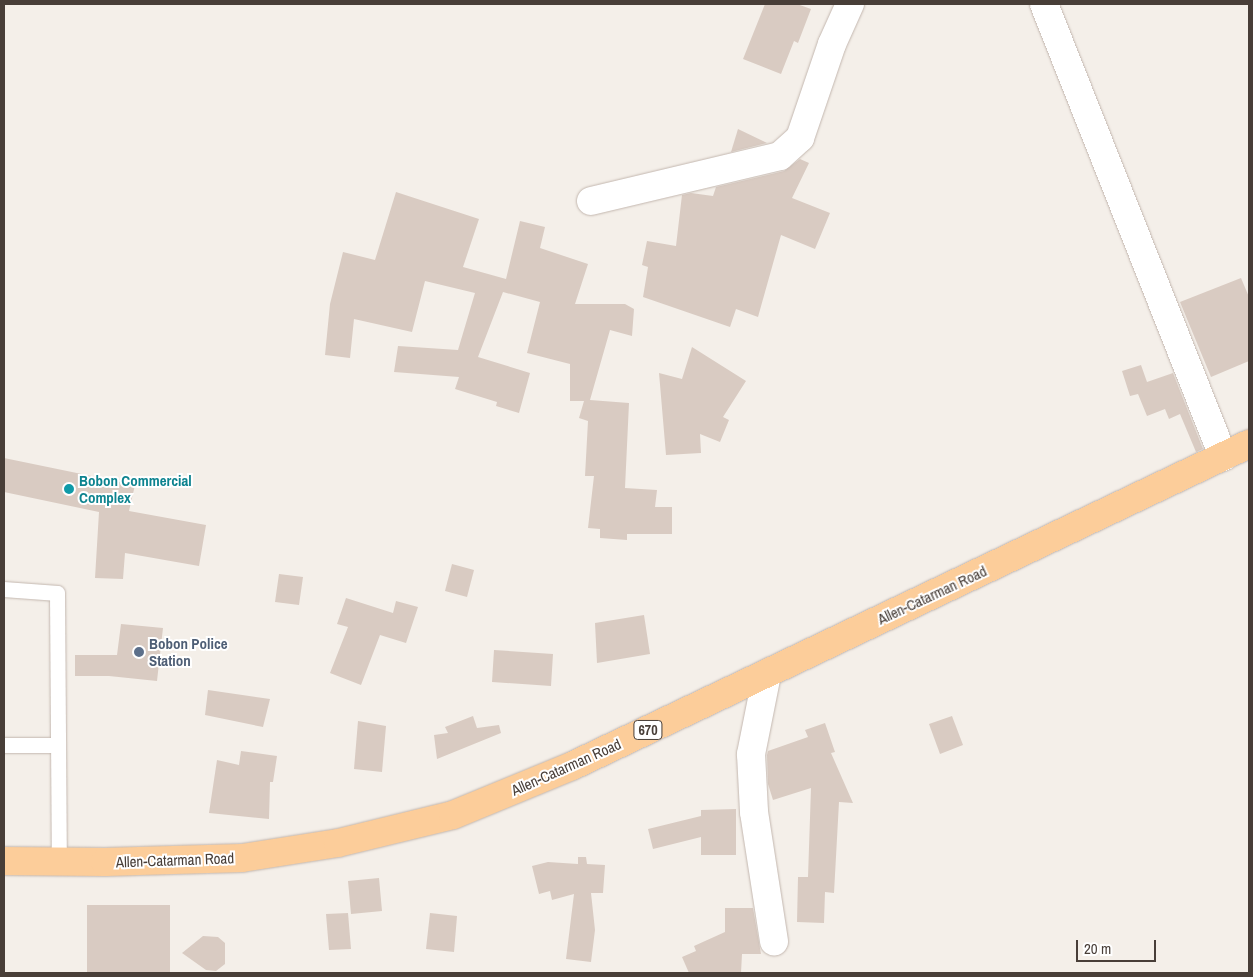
<!DOCTYPE html>
<html>
<head>
<meta charset="utf-8">
<style>
  body { margin:0 }
  #map { position:relative; width:1253px; height:977px; overflow:hidden; background:#f4efe9; font-family:"Archivo Narrow",sans-serif }
  div>[style] { position:absolute }
  .building>* { inset:0; background:#d9cbc2 }
  .roads { filter:drop-shadow(0 0 1px #c3b7af) drop-shadow(0 0 1px #c3b7af) }
  .service>* { height:15px; margin:-7.5px; padding:0 7.5px; transform-origin:7.5px; border-radius:7.5px; background:#fff }
  .minor>* { height:28px; margin:-14px; padding:0 14px; transform-origin:14px; border-radius:14px; background:#fff }
  .primary>* { height:28px; margin:-14px; padding:0 14px; transform-origin:14px; border-radius:14px; background:#fccd9a }
  .dots>* { width:14px; height:14px; translate:-50% -50%; box-sizing:border-box; border:2px solid #fff; border-radius:50% }
  span { translate:-50% -50%; white-space:nowrap; text-align:center; line-height:1.15; -webkit-text-stroke:4px #fff; paint-order:stroke }
  .shield-label span { padding:1px 4px; background:#fff; border:1px solid; border-radius:4px; -webkit-text-stroke-width:0 }
  .shield-label { font-size:14px; color:#483e38; font-weight:700 }
  .culture-label { font-size:15px; color:#0d838f; font-weight:700 }
  .left { translate:0 -50%; text-align:left }
  .street-label { font-size:15px; color:#483e38 }
  .service-label { font-size:15px; color:#4e5e75; font-weight:700 }
  .frame { position:absolute; inset:0; border:5px solid #483e38; pointer-events:none }
  .scale { position:absolute; left:1076px; top:940px; width:80px; height:22px; box-sizing:border-box; border:2px solid #483e38; border-top:0; padding-left:6px; font-size:15px; line-height:18px; white-space:nowrap; color:#483e38; -webkit-text-stroke:4px #fff; paint-order:stroke }
</style>
</head>
<body>
<div id="map">
  <div class="building">
    <i style="clip-path:polygon(765px 4px,797px 4px,811px 9px,798px 43px,794px 41px,781px 74px,743px 59px)"></i>
    <i style="clip-path:polygon(738px 129px,767px 143px,731px 152px)"></i>
    <i style="clip-path:polygon(800px 159px,809px 163px,792px 198px,830px 213px,815px 249px,781px 235px,758px 317px,736px 309px,730px 327px,643px 297px,648px 267px,642px 265px,647px 241px,676px 246px,682px 195px,691px 193px,713px 196px,716px 187px,784px 171px)"></i>
    <i style="clip-path:polygon(396px 192px,479px 219px,463px 267px,506px 279px,520px 221px,545px 227px,540px 248px,588px 264px,575px 304px,625px 304px,634px 309px,632px 336px,610px 330px,590px 400px,629px 403px,625px 488px,657px 490px,655px 507px,672px 507px,672px 534px,627px 534px,627px 540px,600px 538px,600px 529px,588px 528px,594px 476px,585px 476px,588px 421px,579px 418px,584px 401px,570px 401px,570px 364px,527px 353px,540px 302px,503px 292px,478px 357px,530px 373px,519px 413px,496px 406px,497px 402px,455px 389px,459px 377px,394px 372px,398px 346px,458px 350px,475px 293px,425px 281px,412px 332px,354px 319px,350px 358px,325px 355px,330px 304px,343px 252px,375px 260px)"></i>
    <i style="clip-path:polygon(1241px 278px,1249px 297px,1249px 361px,1211px 377px,1180px 302px)"></i>
    <i style="clip-path:polygon(692px 347px,746px 381px,723px 417px,729px 420px,720px 442px,700px 434px,701px 453px,666px 455px,659px 373px,682px 379px)"></i>
    <i style="clip-path:polygon(1141px 365px,1147px 382px,1173px 373px,1203px 449px,1196px 452px,1180px 414px,1169px 419px,1165px 409px,1147px 416px,1138px 394px,1130px 396px,1122px 371px)"></i>
    <i style="clip-path:polygon(4px 458px,135px 485px,129px 511px,206px 525px,199px 566px,125px 553px,123px 579px,95px 578px,99px 512px,4px 492px)"></i>
    <i style="clip-path:polygon(452px 564px,474px 570px,467px 597px,445px 591px)"></i>
    <i style="clip-path:polygon(279px 574px,303px 577px,299px 605px,275px 602px)"></i>
    <i style="clip-path:polygon(346px 598px,393px 613px,396px 601px,418px 607px,406px 643px,380px 635px,361px 685px,330px 673px,348px 627px,337px 624px)"></i>
    <i style="clip-path:polygon(644px 615px,650px 654px,597px 663px,595px 623px)"></i>
    <i style="clip-path:polygon(121px 624px,163px 628px,157px 681px,109px 676px,75px 676px,75px 655px,117px 655px)"></i>
    <i style="clip-path:polygon(494px 650px,553px 654px,551px 686px,492px 682px)"></i>
    <i style="clip-path:polygon(208px 690px,270px 699px,263px 727px,205px 715px)"></i>
    <i style="clip-path:polygon(473px 716px,477px 728px,499px 725px,501px 733px,437px 759px,434px 735px,448px 733px,445px 727px)"></i>
    <i style="clip-path:polygon(952px 716px,963px 745px,940px 754px,929px 724px)"></i>
    <i style="clip-path:polygon(358px 721px,386px 726px,382px 772px,354px 769px)"></i>
    <i style="clip-path:polygon(825px 723px,835px 752px,831px 753px,853px 803px,839px 802px,834px 893px,825px 892px,824px 923px,797px 922px,798px 877px,808px 877px,811px 788px,773px 800px,768px 784px,767px 755px,768px 751px,808px 737px,805px 730px)"></i>
    <i style="clip-path:polygon(241px 751px,277px 756px,273px 782px,270px 782px,269px 819px,209px 813px,217px 760px,239px 765px)"></i>
    <i style="clip-path:polygon(736px 809px,736px 855px,701px 855px,701px 837px,653px 849px,648px 829px,701px 816px,701px 810px)"></i>
    <i style="clip-path:polygon(578px 857px,586px 857px,587px 864px,605px 865px,603px 893px,591px 893px,595px 930px,591px 962px,566px 959px,574px 894px,552px 900px,550px 891px,539px 894px,532px 866px,548px 862px,578px 864px)"></i>
    <i style="clip-path:polygon(379px 878px,382px 911px,351px 914px,348px 881px)"></i>
    <i style="clip-path:polygon(87px 905px,170px 905px,170px 973px,87px 973px)"></i>
    <i style="clip-path:polygon(725px 908px,753px 908px,761px 954px,742px 954px,741px 973px,689px 973px,682px 957px,696px 951px,694px 946px,725px 932px)"></i>
    <i style="clip-path:polygon(348px 913px,351px 949px,329px 950px,326px 914px)"></i>
    <i style="clip-path:polygon(430px 913px,457px 916px,454px 952px,426px 949px)"></i>
    <i style="clip-path:polygon(203px 936px,218px 937px,225px 943px,225px 964px,216px 971px,206px 970px,182px 953px)"></i>
  </div>
  <div class="roads">
    <div class="service">
      <i style="left:4px;top:589px;width:53px;rotate:4.3deg"></i>
      <i style="left:57px;top:593px;width:269px;rotate:89.6deg"></i>
      <i style="left:4px;top:745px;width:54px"></i>
    </div>
    <div class="minor">
      <i style="left:1044px;top:4px;width:487px;rotate:68.4deg"></i>
      <i style="left:591px;top:201px;width:194px;rotate:-13.4deg"></i>
      <i style="left:780px;top:156px;width:27px;rotate:-42deg"></i>
      <i style="left:800px;top:138px;width:99px;rotate:-71.2deg"></i>
      <i style="left:832px;top:44px;width:44px;rotate:-65.8deg"></i>
      <i style="left:767px;top:674px;width:82px;rotate:101.3deg"></i>
      <i style="left:751px;top:754px;width:58px;rotate:87deg"></i>
      <i style="left:754px;top:812px;width:131px;rotate:81.2deg"></i>
    </div>
    <div class="primary">
      <i style="left:4px;top:861px;width:101px;rotate:0.6deg"></i>
      <i style="left:105px;top:862px;width:137px;rotate:-1.7deg"></i>
      <i style="left:242px;top:858px;width:97px;rotate:-8.9deg"></i>
      <i style="left:338px;top:843px;width:118px;rotate:-13.7deg"></i>
      <i style="left:453px;top:815px;width:129px;rotate:-22.4deg"></i>
      <i style="left:572px;top:766px;width:750px;rotate:-25.44deg"></i>
    </div>
  </div>
  <div class="dots">
    <i style="left:69px;top:489px;background:#0f9aa8"></i>
    <i style="left:139px;top:652px;background:#5c6f8a"></i>
  </div>
  <div class="shield-label">
    <span style="left:648px;top:730px">670</span>
  </div>
  <div class="culture-label">
    <span class="left" style="left:79px;top:489px">Bobon Commercial<br>Complex</span>
  </div>
  <div class="street-label">
    <span style="left:932px;top:595px;rotate:-25deg">Allen-Catarman Road</span>
    <span style="left:566px;top:767px;rotate:-24deg">Allen-Catarman Road</span>
    <span style="left:175px;top:860px;rotate:-2deg">Allen-Catarman Road</span>
  </div>
  <div class="service-label">
    <span class="left" style="left:149px;top:652px">Bobon Police<br>Station</span>
  </div>
  <div class="frame"></div>
  <div class="scale">20 m</div>
</div>
</body>
</html>
